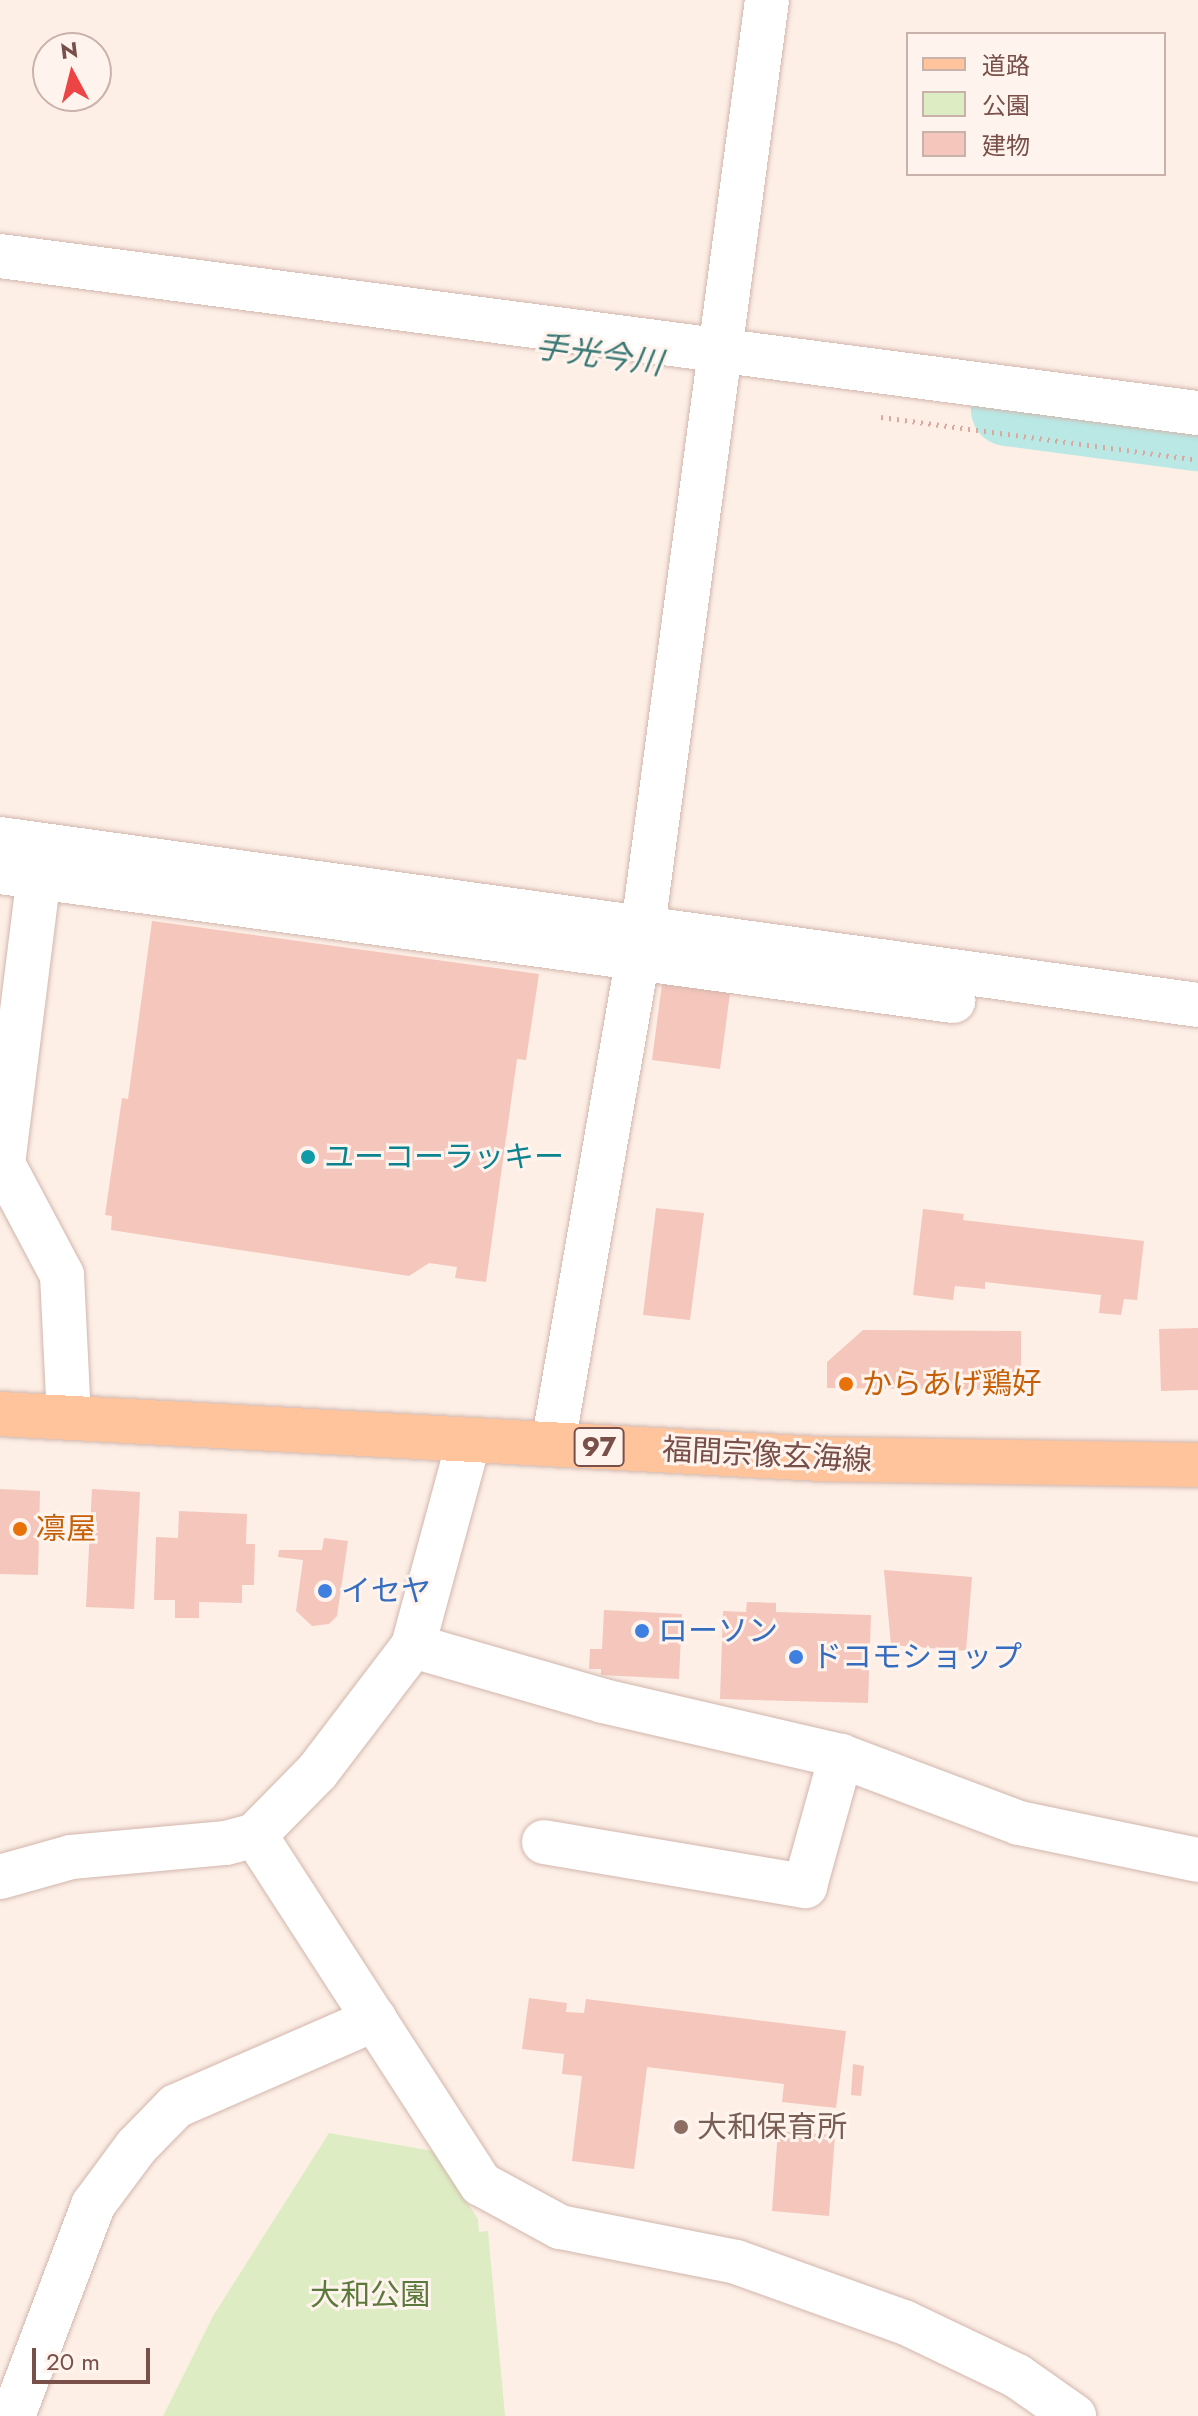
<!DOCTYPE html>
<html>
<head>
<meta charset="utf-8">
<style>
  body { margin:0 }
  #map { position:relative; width:1198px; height:2416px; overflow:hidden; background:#fdefe6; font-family:Jost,"Noto Sans JP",sans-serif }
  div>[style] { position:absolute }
  .green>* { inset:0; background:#ddecc3 }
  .river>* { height:72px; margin:-36px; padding:0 36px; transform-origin:36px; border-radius:36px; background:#b9e8e5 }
  .building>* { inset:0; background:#f4c6bc }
  .path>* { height:5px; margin-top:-2.5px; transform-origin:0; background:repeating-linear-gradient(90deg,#daa89e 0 2px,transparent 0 8px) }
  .roads { filter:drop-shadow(0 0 2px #d2b6ad) drop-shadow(0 0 2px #d2b6ad) }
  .minor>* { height:44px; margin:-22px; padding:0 22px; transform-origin:22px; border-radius:22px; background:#fff }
  .major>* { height:44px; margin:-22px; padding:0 22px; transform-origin:22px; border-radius:22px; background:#ffc49b }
  .dots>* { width:22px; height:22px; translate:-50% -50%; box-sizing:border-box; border:4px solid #fff4ed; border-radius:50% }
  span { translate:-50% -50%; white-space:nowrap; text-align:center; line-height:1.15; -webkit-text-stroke:6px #fff4ed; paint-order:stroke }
  .shield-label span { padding:2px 6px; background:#fff4ed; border:2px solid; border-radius:6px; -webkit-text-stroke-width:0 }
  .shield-label { font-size:28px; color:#784f49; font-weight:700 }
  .culture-label { font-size:30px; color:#0d838f }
  .left { translate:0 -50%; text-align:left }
  .food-label { font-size:30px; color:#c56008 }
  .street-label { font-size:30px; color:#784f49 }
  .shop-label { font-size:30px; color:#366cbe }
  .education-label { font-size:30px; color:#785e54 }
  .park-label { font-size:30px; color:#5c793d }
  .water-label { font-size:32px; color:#387774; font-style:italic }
  .legend { position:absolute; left:906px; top:32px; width:260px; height:144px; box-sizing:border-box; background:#fff4ed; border:2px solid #c9b2ab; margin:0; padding:10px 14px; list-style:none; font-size:24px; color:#784f49 }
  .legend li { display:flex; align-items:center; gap:16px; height:40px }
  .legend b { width:40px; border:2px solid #c9b2ab }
  .north { position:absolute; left:32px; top:32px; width:80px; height:80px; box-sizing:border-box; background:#fff4ed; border:2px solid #c9b2ab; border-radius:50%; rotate:353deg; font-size:22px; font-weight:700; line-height:32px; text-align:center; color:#784f49 }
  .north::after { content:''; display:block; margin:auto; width:28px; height:36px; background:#ed4545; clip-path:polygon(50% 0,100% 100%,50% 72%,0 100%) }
  .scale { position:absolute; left:32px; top:2348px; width:118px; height:36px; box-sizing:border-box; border:4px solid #784f49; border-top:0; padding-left:10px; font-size:24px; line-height:28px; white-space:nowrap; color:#784f49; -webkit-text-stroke:6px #fff4ed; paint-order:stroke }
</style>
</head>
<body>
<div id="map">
  <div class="green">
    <i style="clip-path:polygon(329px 2133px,433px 2151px,478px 2219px,479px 2232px,488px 2231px,505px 2416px,163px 2416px,213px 2316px)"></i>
  </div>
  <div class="river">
    <i style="left:1007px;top:410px;width:193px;rotate:7.5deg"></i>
  </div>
  <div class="building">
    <i style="clip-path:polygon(152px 921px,539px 974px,526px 1060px,517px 1059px,486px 1282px,455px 1278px,457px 1267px,429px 1263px,409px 1276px,111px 1230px,112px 1216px,105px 1215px,122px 1098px,128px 1099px)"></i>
    <i style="clip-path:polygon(662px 984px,730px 993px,720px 1069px,652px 1060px)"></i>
    <i style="clip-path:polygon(656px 1208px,704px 1213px,690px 1320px,643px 1315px)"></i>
    <i style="clip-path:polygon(923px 1209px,964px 1214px,963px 1220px,1144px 1241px,1137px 1300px,1124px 1299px,1121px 1315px,1099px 1313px,1101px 1295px,985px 1282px,985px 1289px,955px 1286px,953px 1300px,913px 1295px)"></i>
    <i style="clip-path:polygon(1198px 1328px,1198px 1390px,1161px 1391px,1159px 1329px)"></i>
    <i style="clip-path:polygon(863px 1330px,1021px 1331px,1021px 1390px,827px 1388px,827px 1362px)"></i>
    <i style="clip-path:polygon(0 1489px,40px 1491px,38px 1575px,0 1574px)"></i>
    <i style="clip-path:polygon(92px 1489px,140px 1492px,134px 1609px,86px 1607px)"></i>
    <i style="clip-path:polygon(179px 1511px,247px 1514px,246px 1544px,255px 1544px,254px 1585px,242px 1585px,242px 1603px,199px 1602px,199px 1618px,175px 1618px,175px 1600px,154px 1600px,156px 1537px,178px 1538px)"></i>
    <i style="clip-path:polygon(324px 1538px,348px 1541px,337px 1616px,329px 1624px,312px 1626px,296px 1611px,303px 1560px,278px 1557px,279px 1550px,322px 1550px)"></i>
    <i style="clip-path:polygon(884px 1570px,972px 1577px,966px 1651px,891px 1645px)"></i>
    <i style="clip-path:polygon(747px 1602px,776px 1603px,776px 1612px,871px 1615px,868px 1703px,720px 1699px,723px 1611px,746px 1612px)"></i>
    <i style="clip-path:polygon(604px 1610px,682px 1614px,679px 1679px,601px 1675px,601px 1669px,589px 1669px,590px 1649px,602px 1649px)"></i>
    <i style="clip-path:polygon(529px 1998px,567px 2003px,566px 2012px,584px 2013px,586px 1999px,846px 2031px,836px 2108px,782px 2102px,784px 2084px,647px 2067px,634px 2169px,572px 2161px,582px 2076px,562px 2074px,564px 2054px,522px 2049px)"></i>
    <i style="clip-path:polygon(853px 2064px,864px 2066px,861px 2096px,851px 2095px)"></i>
    <i style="clip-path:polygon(778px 2131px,835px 2135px,829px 2216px,772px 2211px)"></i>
  </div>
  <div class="path">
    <i style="left:881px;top:417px;width:320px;rotate:7.7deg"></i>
  </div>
  <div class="roads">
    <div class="minor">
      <i style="left:0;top:256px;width:1208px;rotate:7.47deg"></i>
      <i style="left:0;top:839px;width:1209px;rotate:7.89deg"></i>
      <i style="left:42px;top:851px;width:315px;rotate:97.1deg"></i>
      <i style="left:3px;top:1164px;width:126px;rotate:62deg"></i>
      <i style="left:62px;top:1275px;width:143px;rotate:87.2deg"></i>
      <i style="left:0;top:872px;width:962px;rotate:7.71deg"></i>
      <i style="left:553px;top:1444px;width:525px;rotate:-80.12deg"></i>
      <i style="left:643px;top:927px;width:935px;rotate:-82.38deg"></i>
      <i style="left:413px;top:1646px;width:198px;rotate:16.1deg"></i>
      <i style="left:603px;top:1701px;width:244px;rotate:13deg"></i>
      <i style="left:841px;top:1756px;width:190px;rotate:20.6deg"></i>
      <i style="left:1019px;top:1823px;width:183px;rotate:11.7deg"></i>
      <i style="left:255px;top:1835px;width:416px;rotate:57.1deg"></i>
      <i style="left:481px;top:2184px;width:90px;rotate:28.6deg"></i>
      <i style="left:560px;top:2227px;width:179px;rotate:11.2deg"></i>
      <i style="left:736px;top:2262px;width:178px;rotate:19.7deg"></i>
      <i style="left:904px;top:2322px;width:125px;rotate:25.5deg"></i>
      <i style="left:1017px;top:2376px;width:70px;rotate:35.1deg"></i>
      <i style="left:544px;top:1842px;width:265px;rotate:9.6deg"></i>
      <i style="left:805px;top:1886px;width:135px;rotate:-74.5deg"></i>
      <i style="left:0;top:1877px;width:74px;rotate:-15.7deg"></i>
      <i style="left:71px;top:1857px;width:156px;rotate:-5.2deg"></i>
      <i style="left:226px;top:1843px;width:30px;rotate:-15deg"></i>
      <i style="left:255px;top:1835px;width:88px;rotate:-45.5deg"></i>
      <i style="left:317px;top:1772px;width:158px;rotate:-52.7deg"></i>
      <i style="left:413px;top:1646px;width:213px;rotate:-74.8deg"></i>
      <i style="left:13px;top:2416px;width:226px;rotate:-69.2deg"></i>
      <i style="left:93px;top:2205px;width:72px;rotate:-53.4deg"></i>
      <i style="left:136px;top:2147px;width:57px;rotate:-45.7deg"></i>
      <i style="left:176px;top:2106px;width:217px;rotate:-23.6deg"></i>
    </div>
    <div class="major">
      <i style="left:0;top:1414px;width:821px;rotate:3.14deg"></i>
      <i style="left:820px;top:1459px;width:378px;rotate:0.9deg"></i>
    </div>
  </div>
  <div class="dots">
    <i style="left:308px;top:1157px;background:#0f9aa8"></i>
    <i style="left:846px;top:1384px;background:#e8710a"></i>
    <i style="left:20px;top:1529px;background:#e8710a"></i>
    <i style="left:325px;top:1591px;background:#3f7fe0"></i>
    <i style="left:642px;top:1631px;background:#3f7fe0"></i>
    <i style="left:796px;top:1657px;background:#3f7fe0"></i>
    <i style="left:681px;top:2127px;background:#8d6e63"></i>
  </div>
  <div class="shield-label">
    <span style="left:599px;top:1447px">97</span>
  </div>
  <div class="culture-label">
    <span class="left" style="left:324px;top:1157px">ユーコーラッキー</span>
  </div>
  <div class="food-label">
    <span class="left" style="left:862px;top:1384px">からあげ鶏好</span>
    <span class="left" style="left:36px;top:1529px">凛屋</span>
  </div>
  <div class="street-label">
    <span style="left:767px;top:1455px;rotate:3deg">福間宗像玄海線</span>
  </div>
  <div class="shop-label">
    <span class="left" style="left:341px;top:1591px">イセヤ</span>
    <span class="left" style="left:658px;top:1631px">ローソン</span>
    <span class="left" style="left:812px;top:1657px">ドコモショップ</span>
  </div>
  <div class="education-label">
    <span class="left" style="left:697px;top:2127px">大和保育所</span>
  </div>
  <div class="park-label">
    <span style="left:370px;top:2295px">大和公園</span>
  </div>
  <div class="water-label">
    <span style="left:599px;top:355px;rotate:8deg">手光今川</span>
  </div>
  <ul class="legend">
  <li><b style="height:10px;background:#ffc49b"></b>道路</li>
  <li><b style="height:22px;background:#ddecc3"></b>公園</li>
  <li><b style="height:22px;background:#f4c6bc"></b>建物</li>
  </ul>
  <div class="north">N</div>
  <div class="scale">20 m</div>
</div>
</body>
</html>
